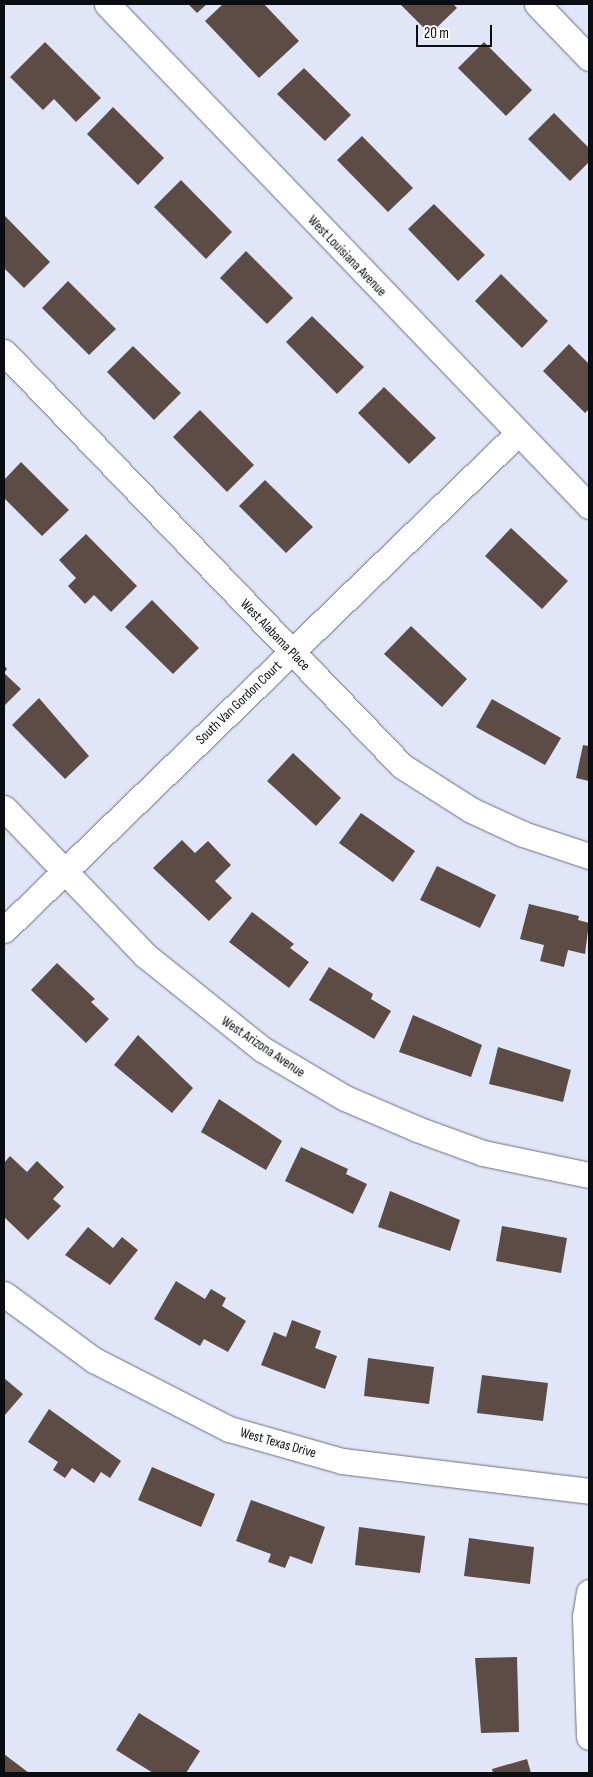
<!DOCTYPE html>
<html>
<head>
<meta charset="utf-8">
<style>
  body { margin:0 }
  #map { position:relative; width:593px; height:1777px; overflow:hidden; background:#e0e6f8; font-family:"Sofia Sans Condensed",sans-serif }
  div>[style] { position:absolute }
  .building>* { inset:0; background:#5c4c45 }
  .roads { filter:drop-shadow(0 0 1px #696f7e) drop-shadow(0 0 1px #696f7e) }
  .street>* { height:25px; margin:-12.5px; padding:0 12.5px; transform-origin:12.5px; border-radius:12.5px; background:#fff }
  span { translate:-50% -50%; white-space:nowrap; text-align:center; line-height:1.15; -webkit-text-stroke:5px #fff; paint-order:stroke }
  .street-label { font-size:14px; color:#0a0d12 }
  .frame { position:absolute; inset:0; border:5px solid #0a0d12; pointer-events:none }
  .scale { position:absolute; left:416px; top:25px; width:76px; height:22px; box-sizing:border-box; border:2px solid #0a0d12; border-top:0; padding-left:6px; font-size:15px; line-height:18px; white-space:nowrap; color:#0a0d12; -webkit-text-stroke:4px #fff; paint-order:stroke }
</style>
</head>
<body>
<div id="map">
  <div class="building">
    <i style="clip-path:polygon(188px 4px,207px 4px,197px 13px)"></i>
    <i style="clip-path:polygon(223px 4px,264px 4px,299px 41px,259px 78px,205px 21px)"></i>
    <i style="clip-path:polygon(400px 4px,453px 4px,457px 8px,430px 34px)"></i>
    <i style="clip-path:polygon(45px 42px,101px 98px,76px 122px,54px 99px,43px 110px,10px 77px)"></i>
    <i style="clip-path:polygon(484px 42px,532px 90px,506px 116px,458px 68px)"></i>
    <i style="clip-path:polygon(304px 68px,351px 115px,325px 141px,277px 94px)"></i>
    <i style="clip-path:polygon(113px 107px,164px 158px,138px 185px,87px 134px)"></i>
    <i style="clip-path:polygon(554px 113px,589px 148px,589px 162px,570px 181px,528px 139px)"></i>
    <i style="clip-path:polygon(362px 136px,413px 188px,388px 212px,337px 160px)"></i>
    <i style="clip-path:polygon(181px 180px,232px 232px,206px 259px,154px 207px)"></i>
    <i style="clip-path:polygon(434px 204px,485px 255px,458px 281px,408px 229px)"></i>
    <i style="clip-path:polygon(4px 215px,50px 262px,24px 288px,4px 268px)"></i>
    <i style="clip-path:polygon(246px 251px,293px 298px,267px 324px,220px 278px)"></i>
    <i style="clip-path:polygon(501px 274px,548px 321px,522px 348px,475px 301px)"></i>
    <i style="clip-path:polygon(68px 281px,116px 329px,89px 355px,42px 308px)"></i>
    <i style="clip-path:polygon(312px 316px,364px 367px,337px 394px,286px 342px)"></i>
    <i style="clip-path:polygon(569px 344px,589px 364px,589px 409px,585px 413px,543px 371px)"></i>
    <i style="clip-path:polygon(133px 346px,181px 393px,154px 420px,107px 372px)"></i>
    <i style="clip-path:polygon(384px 387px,436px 438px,409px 464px,358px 413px)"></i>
    <i style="clip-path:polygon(200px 410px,254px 465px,227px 492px,173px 437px)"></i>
    <i style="clip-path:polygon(21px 462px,69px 510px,42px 536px,4px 498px,4px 480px)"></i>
    <i style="clip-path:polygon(265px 480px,313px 527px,286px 553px,239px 506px)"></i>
    <i style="clip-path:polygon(511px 528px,568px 581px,542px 609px,485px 556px)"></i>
    <i style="clip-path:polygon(86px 534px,137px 586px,111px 612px,94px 595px,85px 604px,68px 586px,76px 578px,59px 560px)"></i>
    <i style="clip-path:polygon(152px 600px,199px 648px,173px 674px,125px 627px)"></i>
    <i style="clip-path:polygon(411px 626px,467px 679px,442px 707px,384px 654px)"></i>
    <i style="clip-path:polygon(4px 665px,7px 669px,4px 673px,21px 689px,4px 706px)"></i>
    <i style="clip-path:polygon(39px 698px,89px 756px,65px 779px,12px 725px)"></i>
    <i style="clip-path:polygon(492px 699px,561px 738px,545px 765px,476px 727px)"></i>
    <i style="clip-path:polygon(583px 745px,589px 746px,589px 781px,576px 778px)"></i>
    <i style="clip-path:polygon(293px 753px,341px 798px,316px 826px,267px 781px)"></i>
    <i style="clip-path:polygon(361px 813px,415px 851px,393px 882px,339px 843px)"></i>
    <i style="clip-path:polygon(182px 840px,195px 853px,208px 841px,231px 865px,215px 881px,232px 898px,209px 921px,153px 868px)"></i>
    <i style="clip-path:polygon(437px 866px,496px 895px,480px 928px,420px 900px)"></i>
    <i style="clip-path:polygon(529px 904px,579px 916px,578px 920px,589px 923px,585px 954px,568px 950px,564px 967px,540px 961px,544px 945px,520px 939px)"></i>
    <i style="clip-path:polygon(252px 912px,294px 944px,290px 948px,309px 962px,289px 988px,229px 942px)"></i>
    <i style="clip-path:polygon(57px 963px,95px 999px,91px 1002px,109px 1019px,86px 1043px,31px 990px)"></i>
    <i style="clip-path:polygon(329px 967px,373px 994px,371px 999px,391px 1011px,374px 1039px,309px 1000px)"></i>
    <i style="clip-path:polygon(413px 1015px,482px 1045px,471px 1077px,399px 1052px)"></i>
    <i style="clip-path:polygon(138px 1035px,193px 1088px,172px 1113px,114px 1065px)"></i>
    <i style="clip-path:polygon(498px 1047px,571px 1070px,563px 1102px,489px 1084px)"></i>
    <i style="clip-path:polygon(219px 1099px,282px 1141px,266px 1170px,201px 1132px)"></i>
    <i style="clip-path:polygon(301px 1147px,348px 1169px,346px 1174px,367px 1184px,353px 1214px,285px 1181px)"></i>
    <i style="clip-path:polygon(10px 1156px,27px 1172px,37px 1161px,64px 1187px,53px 1199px,61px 1206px,28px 1240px,4px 1217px,4px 1163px)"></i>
    <i style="clip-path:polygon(390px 1191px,460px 1220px,450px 1251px,378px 1227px)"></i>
    <i style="clip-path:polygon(502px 1226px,567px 1238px,561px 1273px,496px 1261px)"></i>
    <i style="clip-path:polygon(88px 1227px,113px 1248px,122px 1237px,138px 1250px,110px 1285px,65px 1255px)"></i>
    <i style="clip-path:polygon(176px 1281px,205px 1299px,211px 1289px,226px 1298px,222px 1306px,246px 1321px,228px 1352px,204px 1339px,200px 1346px,154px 1319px)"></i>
    <i style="clip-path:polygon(292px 1320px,321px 1331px,315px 1348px,337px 1356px,325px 1389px,261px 1365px,274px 1332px,286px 1337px)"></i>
    <i style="clip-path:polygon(368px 1358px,434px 1367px,429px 1404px,364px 1396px)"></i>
    <i style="clip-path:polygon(482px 1375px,548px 1383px,543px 1421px,477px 1413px)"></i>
    <i style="clip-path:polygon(4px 1378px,23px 1394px,4px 1416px)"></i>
    <i style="clip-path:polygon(49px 1409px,121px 1461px,110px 1478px,101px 1472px,94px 1483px,72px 1468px,65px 1478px,53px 1470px,58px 1462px,28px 1442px)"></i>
    <i style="clip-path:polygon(152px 1467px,215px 1494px,201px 1527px,138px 1500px)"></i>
    <i style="clip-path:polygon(251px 1500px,325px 1527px,312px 1564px,290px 1556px,285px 1568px,268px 1562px,271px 1554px,236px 1541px)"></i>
    <i style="clip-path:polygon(359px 1527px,425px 1536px,420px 1573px,355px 1565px)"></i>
    <i style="clip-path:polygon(469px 1538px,534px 1547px,530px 1584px,464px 1576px)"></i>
    <i style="clip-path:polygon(517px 1657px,519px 1732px,481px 1733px,475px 1658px)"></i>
    <i style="clip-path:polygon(139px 1713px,200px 1751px,186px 1773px,153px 1773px,116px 1750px)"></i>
    <i style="clip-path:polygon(4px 1754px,29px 1773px,4px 1773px)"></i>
    <i style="clip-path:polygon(527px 1759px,531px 1773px,493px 1773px,492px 1769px)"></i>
  </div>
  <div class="roads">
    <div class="street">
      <i style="left:107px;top:4px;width:696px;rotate:46.16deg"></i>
      <i style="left:537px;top:4px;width:75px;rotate:46.1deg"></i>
      <i style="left:4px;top:352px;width:574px;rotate:46.13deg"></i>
      <i style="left:402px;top:766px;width:82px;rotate:32.5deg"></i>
      <i style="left:471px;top:810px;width:57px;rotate:24.8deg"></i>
      <i style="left:523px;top:834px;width:70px;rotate:18.4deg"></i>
      <i style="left:4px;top:808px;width:204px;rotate:46.2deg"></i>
      <i style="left:145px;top:955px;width:150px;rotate:38.8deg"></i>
      <i style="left:262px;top:1049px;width:96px;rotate:30.6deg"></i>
      <i style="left:345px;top:1098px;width:78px;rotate:23.3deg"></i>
      <i style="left:417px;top:1129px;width:70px;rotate:20deg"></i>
      <i style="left:483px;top:1153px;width:108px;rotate:11.7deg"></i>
      <i style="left:4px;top:930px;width:714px;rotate:-44.03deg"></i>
      <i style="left:4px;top:1294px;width:112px;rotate:36.3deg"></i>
      <i style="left:94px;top:1360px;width:152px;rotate:27.1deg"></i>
      <i style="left:229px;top:1429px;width:117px;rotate:15.8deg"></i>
      <i style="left:342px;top:1461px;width:249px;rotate:6.9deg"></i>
      <i style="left:589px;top:1592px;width:24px;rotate:99deg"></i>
      <i style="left:585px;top:1616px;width:121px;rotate:88.1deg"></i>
    </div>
  </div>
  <div class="street-label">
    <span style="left:347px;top:256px;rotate:46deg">West Louisiana Avenue</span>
    <span style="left:275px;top:635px;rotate:46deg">West Alabama Place</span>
    <span style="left:239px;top:703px;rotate:-44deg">South Van Gordon Court</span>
    <span style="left:263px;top:1047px;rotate:34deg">West Arizona Avenue</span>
    <span style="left:278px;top:1443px;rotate:16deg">West Texas Drive</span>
  </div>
  <div class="frame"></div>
  <div class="scale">20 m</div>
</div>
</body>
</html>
